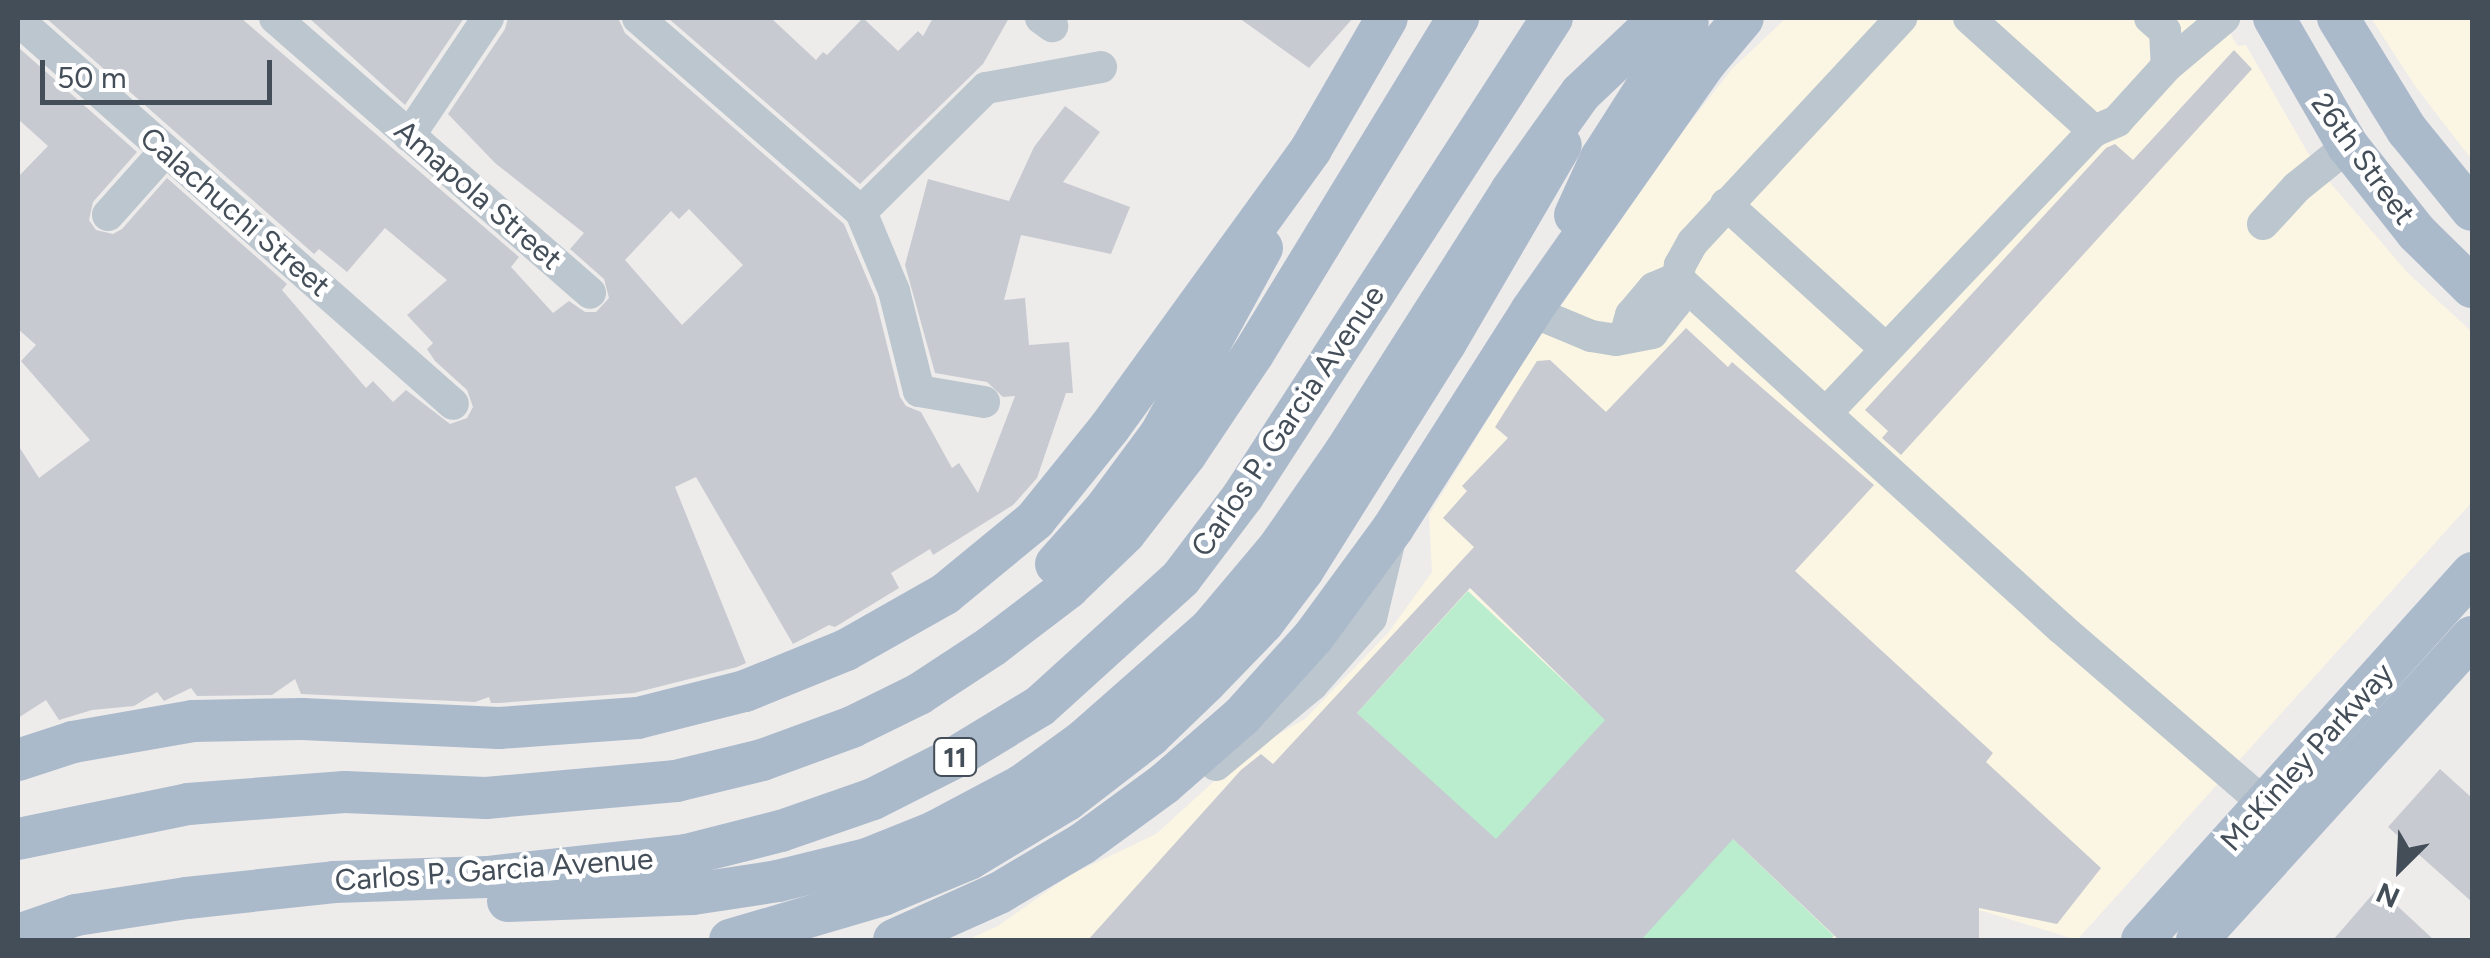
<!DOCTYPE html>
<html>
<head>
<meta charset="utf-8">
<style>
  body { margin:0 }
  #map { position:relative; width:2490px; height:958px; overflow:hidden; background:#eeebeb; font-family:Figtree,sans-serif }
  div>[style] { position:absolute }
  .commercial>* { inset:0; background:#fbf5e3 }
  .green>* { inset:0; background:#b9edce }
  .building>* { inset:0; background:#c8cad1 }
  .minor>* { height:32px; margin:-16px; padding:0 16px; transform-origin:16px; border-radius:16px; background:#bcc6ce }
  .major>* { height:42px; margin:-21px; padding:0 21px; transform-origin:21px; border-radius:21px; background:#abbacb }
  .major-bridge>* { height:42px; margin:-21px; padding:0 21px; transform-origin:21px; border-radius:21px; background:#abbacb }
  span { translate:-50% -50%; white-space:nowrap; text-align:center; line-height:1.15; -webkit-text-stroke:9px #fff; paint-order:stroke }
  .shield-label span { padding:2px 8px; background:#fff; border:2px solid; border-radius:8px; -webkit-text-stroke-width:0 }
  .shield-label { font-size:28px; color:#444e59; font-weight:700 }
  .street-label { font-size:30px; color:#444e59 }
  .frame { position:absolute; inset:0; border:20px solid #444e59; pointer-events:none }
  .north { position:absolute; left:2350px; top:818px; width:100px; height:100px; -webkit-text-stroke:8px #fff; paint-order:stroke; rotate:204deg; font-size:28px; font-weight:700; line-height:40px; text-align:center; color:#444e59 }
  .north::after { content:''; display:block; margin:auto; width:35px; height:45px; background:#444e59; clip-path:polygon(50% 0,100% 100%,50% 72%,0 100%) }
  .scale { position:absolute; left:40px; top:60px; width:232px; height:45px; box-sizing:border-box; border:5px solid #444e59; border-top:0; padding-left:12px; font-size:30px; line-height:35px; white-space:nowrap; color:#444e59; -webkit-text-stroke:8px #fff; paint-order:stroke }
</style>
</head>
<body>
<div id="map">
  <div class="commercial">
    <i style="clip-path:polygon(1786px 18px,2224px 18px,2232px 37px,2238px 46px,2246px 45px,2308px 153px,2332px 185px,2408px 273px,2472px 332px,2472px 502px,2077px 940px,1983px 911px,1945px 910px,1831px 940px,967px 940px,998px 926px,1070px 875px,1156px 834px,1244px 754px,1305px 719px,1388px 633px,1432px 572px,1429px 515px,1535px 343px,1684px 130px,1732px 69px)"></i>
    <i style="clip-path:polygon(2371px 18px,2472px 18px,2472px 160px,2415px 86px)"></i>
  </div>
  <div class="green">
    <i style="clip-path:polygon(1468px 591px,1733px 839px,1834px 936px,1829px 940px,1605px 940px,1357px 713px)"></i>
  </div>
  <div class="building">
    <i style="clip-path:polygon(evenodd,46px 18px,241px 18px,519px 257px,511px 267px,553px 313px,569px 301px,585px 312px,596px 312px,609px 298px,604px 279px,570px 249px,584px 233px,495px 163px,448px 114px,505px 29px,508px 18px,618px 18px,625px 33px,844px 224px,875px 297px,900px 397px,906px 406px,921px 412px,952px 468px,959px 463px,978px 493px,1015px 396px,1003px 397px,987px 382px,935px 373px,905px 265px,928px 179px,1009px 201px,1034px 147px,1065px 106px,1100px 132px,1063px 182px,1130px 207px,1111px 254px,1021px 235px,1004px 300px,1025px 298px,1029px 345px,1069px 342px,1073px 393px,1066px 393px,1037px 478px,1013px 505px,933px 555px,930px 549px,891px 573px,899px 588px,835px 627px,829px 625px,793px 644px,696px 477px,675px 487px,746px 663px,737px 667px,634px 693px,499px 703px,491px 703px,489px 697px,475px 702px,301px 694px,295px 679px,272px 695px,197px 696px,191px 688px,164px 701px,157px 692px,134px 706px,92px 710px,59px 720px,46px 700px,18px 718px,18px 445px,39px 478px,90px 440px,21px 361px,36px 345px,18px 329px,18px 177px,48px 146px,18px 119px,19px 48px,137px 152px,93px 202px,89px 220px,96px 230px,113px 234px,122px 229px,167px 178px,287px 284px,282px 290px,366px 388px,373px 381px,393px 402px,406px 390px,450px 424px,467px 418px,473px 407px,467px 390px,435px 361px,427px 349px,433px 343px,407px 315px,447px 280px,385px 228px,347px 272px,319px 249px,314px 254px,46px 18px,689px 209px,743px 265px,682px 325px,625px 260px,671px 211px,679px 219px,689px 209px)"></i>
    <i style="clip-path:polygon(309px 18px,464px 18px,405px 105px)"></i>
    <i style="clip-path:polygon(668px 18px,771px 18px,816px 60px,823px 52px,827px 55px,863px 18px,898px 51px,918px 31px,923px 36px,933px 18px,1009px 18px,983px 64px,860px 184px)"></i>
    <i style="clip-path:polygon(1239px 18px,1353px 18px,1309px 68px)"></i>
    <i style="clip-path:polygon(2234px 50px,2252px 69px,1901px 455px,1882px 438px,1888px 431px,1865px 410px,2106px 148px,2115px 144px,2133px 160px)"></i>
    <i style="clip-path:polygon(evenodd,1686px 328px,1728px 367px,1732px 362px,1874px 485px,1795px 571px,1993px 753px,1986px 762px,2101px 868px,2057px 924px,1979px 908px,1979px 940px,1839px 940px,1733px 839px,1641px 940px,1088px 940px,1241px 770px,1261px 754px,1273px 764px,1474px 547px,1443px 518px,1467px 491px,1462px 486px,1508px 438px,1495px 427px,1537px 361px,1550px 360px,1606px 412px,1686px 328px,1470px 588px,1605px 720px,1496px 839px,1357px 713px,1470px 588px)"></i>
    <i style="clip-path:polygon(2440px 769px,2472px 798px,2472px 902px,2388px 827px)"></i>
    <i style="clip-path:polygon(2378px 888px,2434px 940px,2333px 940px)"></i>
  </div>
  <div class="minor">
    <i style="left:275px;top:18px;width:418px;rotate:41.1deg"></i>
    <i style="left:638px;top:18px;width:296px;rotate:41deg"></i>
    <i style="left:861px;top:212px;width:86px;rotate:67.3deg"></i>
    <i style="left:894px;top:291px;width:103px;rotate:76deg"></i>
    <i style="left:919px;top:391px;width:66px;rotate:9.6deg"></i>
    <i style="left:1041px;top:18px;width:14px;rotate:36deg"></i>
    <i style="left:1969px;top:18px;width:169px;rotate:42.1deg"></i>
    <i style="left:2150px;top:18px;width:20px;rotate:41deg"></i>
    <i style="left:2165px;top:31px;width:35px;rotate:87deg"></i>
    <i style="left:18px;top:20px;width:580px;rotate:41.44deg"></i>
    <i style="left:409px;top:136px;width:142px;rotate:-56.2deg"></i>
    <i style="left:1726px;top:204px;width:216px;rotate:42.2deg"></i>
    <i style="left:861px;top:212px;width:176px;rotate:-44.8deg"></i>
    <i style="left:986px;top:88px;width:117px;rotate:-10.3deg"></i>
    <i style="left:108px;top:215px;width:86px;rotate:-48.3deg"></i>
    <i style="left:2263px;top:224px;width:50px;rotate:-47.4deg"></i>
    <i style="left:2297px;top:187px;width:65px;rotate:-38.8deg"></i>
    <i style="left:1677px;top:278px;width:520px;rotate:42.35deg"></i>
    <i style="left:2061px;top:628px;width:291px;rotate:40.8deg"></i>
    <i style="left:1531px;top:311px;width:65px;rotate:22.6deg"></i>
    <i style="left:1591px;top:336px;width:25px;rotate:9deg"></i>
    <i style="left:1616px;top:340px;width:37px;rotate:-11deg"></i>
    <i style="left:1652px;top:333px;width:37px;rotate:-52deg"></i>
    <i style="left:1675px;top:304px;width:39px;rotate:-83deg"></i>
    <i style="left:1680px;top:265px;width:26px;rotate:-61deg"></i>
    <i style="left:1693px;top:242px;width:306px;rotate:-47.1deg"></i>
    <i style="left:1625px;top:336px;width:22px;rotate:-74deg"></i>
    <i style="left:1631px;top:315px;width:35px;rotate:-50deg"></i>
    <i style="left:1654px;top:288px;width:25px;rotate:-23deg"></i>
    <i style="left:1827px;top:412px;width:388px;rotate:-46.5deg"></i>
    <i style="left:2094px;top:131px;width:25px;rotate:-23deg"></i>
    <i style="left:2117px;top:121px;width:74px;rotate:-47.7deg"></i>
    <i style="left:2167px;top:66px;width:75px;rotate:-40.1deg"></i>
    <i style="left:1216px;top:765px;width:125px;rotate:-39.8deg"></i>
    <i style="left:1312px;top:685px;width:89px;rotate:-48.6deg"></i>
    <i style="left:1371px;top:618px;width:81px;rotate:-76.5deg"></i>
  </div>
  <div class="major">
    <i style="left:2274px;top:18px;width:148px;rotate:60deg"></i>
    <i style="left:2348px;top:146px;width:111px;rotate:51.6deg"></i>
    <i style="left:2417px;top:233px;width:77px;rotate:44.5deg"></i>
    <i style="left:2338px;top:18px;width:132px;rotate:58.4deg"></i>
    <i style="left:2407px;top:130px;width:103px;rotate:50.9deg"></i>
    <i style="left:1575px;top:215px;width:63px;rotate:-65.5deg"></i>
    <i style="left:1601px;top:158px;width:161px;rotate:-57.4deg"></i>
    <i style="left:1056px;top:564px;width:74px;rotate:-48.3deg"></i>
    <i style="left:1105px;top:509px;width:92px;rotate:-53.4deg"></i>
    <i style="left:1160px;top:435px;width:213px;rotate:-61.4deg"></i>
    <i style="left:18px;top:760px;width:58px;rotate:-18.1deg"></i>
    <i style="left:73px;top:742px;width:122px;rotate:-9.9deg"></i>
    <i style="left:193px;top:721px;width:109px;rotate:-1.1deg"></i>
    <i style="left:302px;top:719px;width:197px;rotate:2.6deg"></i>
    <i style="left:499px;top:728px;width:139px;rotate:-4.1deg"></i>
    <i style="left:638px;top:718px;width:110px;rotate:-14.2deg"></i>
    <i style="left:745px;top:691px;width:109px;rotate:-22.1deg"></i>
    <i style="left:846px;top:650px;width:114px;rotate:-29.5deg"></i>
    <i style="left:945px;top:594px;width:117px;rotate:-39.4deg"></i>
    <i style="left:1035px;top:520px;width:119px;rotate:-51.1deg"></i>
    <i style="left:1110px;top:427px;width:343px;rotate:-54.1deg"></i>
    <i style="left:1311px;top:149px;width:151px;rotate:-59.9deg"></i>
    <i style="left:18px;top:839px;width:174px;rotate:-11.6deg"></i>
    <i style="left:188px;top:804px;width:157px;rotate:-4.4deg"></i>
    <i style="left:345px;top:792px;width:141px;rotate:2.4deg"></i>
    <i style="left:486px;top:798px;width:191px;rotate:-5.1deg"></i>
    <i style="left:676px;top:781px;width:89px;rotate:-13.7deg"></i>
    <i style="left:762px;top:760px;width:96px;rotate:-20.1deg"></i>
    <i style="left:852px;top:727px;width:75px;rotate:-26.2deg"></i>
    <i style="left:919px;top:694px;width:87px;rotate:-33.3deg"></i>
    <i style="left:992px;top:646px;width:96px;rotate:-37.3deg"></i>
    <i style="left:1068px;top:588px;width:79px;rotate:-44deg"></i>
    <i style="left:1125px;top:533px;width:100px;rotate:-52.3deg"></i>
    <i style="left:1186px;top:454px;width:120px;rotate:-56.2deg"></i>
    <i style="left:1253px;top:354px;width:394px;rotate:-58.6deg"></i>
    <i style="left:508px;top:901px;width:185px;rotate:-2.2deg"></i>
    <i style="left:693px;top:894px;width:86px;rotate:-8.7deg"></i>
    <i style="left:778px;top:881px;width:92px;rotate:-13.9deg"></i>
    <i style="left:867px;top:859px;width:72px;rotate:-21.9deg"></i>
    <i style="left:934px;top:832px;width:98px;rotate:-27.9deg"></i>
    <i style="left:1021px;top:786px;width:77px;rotate:-36deg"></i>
    <i style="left:1083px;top:741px;width:169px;rotate:-41.4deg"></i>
    <i style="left:18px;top:935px;width:61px;rotate:-19deg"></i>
    <i style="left:76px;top:915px;width:112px;rotate:-8.7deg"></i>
    <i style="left:187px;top:898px;width:148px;rotate:-6.2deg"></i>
    <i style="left:334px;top:882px;width:153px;rotate:-1.9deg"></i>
    <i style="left:487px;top:877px;width:200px;rotate:-6.3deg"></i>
    <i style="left:686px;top:855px;width:98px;rotate:-14.2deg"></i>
    <i style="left:781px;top:831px;width:97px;rotate:-19.2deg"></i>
    <i style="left:873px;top:799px;width:93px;rotate:-26.8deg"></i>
    <i style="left:956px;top:757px;width:98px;rotate:-31.3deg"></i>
    <i style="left:1040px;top:706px;width:190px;rotate:-42.2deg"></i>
    <i style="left:1181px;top:578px;width:103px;rotate:-52.9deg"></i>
    <i style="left:1243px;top:496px;width:569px;rotate:-57.12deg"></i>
    <i style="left:730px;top:940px;width:159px;rotate:-16.4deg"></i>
    <i style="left:883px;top:895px;width:93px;rotate:-22.7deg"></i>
    <i style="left:969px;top:859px;width:114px;rotate:-31deg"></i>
    <i style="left:1067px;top:800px;width:105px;rotate:-37.6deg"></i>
    <i style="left:1150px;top:736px;width:78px;rotate:-44deg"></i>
    <i style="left:1206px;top:682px;width:82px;rotate:-46deg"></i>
    <i style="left:1263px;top:623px;width:66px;rotate:-53deg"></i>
    <i style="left:1303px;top:570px;width:267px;rotate:-57.9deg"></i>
    <i style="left:1445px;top:344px;width:230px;rotate:-59.8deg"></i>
    <i style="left:894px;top:940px;width:115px;rotate:-24.1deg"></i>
    <i style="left:999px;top:893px;width:96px;rotate:-30.6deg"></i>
    <i style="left:1082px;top:844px;width:102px;rotate:-36.2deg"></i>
    <i style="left:1164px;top:784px;width:103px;rotate:-41.1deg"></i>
    <i style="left:1242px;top:716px;width:108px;rotate:-48deg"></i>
    <i style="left:1314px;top:636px;width:134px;rotate:-53.8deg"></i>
    <i style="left:1393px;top:528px;width:257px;rotate:-57.5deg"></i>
    <i style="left:1531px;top:311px;width:304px;rotate:-54.9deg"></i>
    <i style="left:1706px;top:62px;width:57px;rotate:-49.9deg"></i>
    <i style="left:2142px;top:940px;width:494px;rotate:-48deg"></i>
    <i style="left:2197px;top:940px;width:409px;rotate:-47.8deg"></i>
  </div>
  <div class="major-bridge">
    <i style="left:1210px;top:629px;width:107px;rotate:-49.9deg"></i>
    <i style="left:1279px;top:547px;width:116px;rotate:-55.2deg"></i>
    <i style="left:1345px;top:452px;width:309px;rotate:-57.5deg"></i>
    <i style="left:1511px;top:191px;width:120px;rotate:-54.5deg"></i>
    <i style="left:1581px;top:93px;width:109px;rotate:-43.5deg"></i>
  </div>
  <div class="shield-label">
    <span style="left:955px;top:757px">11</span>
  </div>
  <div class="street-label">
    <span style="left:2363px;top:159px;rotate:54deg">26th Street</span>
    <span style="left:478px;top:195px;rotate:41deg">Amapola Street</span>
    <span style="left:235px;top:212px;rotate:41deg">Calachuchi Street</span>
    <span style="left:1288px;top:421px;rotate:-56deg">Carlos P. Garcia Avenue</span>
    <span style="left:2307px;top:757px;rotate:-48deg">McKinley Parkway</span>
    <span style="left:494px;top:870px;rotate:-4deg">Carlos P. Garcia Avenue</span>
  </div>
  <div class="frame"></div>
  <div class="north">N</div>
  <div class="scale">50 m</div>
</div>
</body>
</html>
